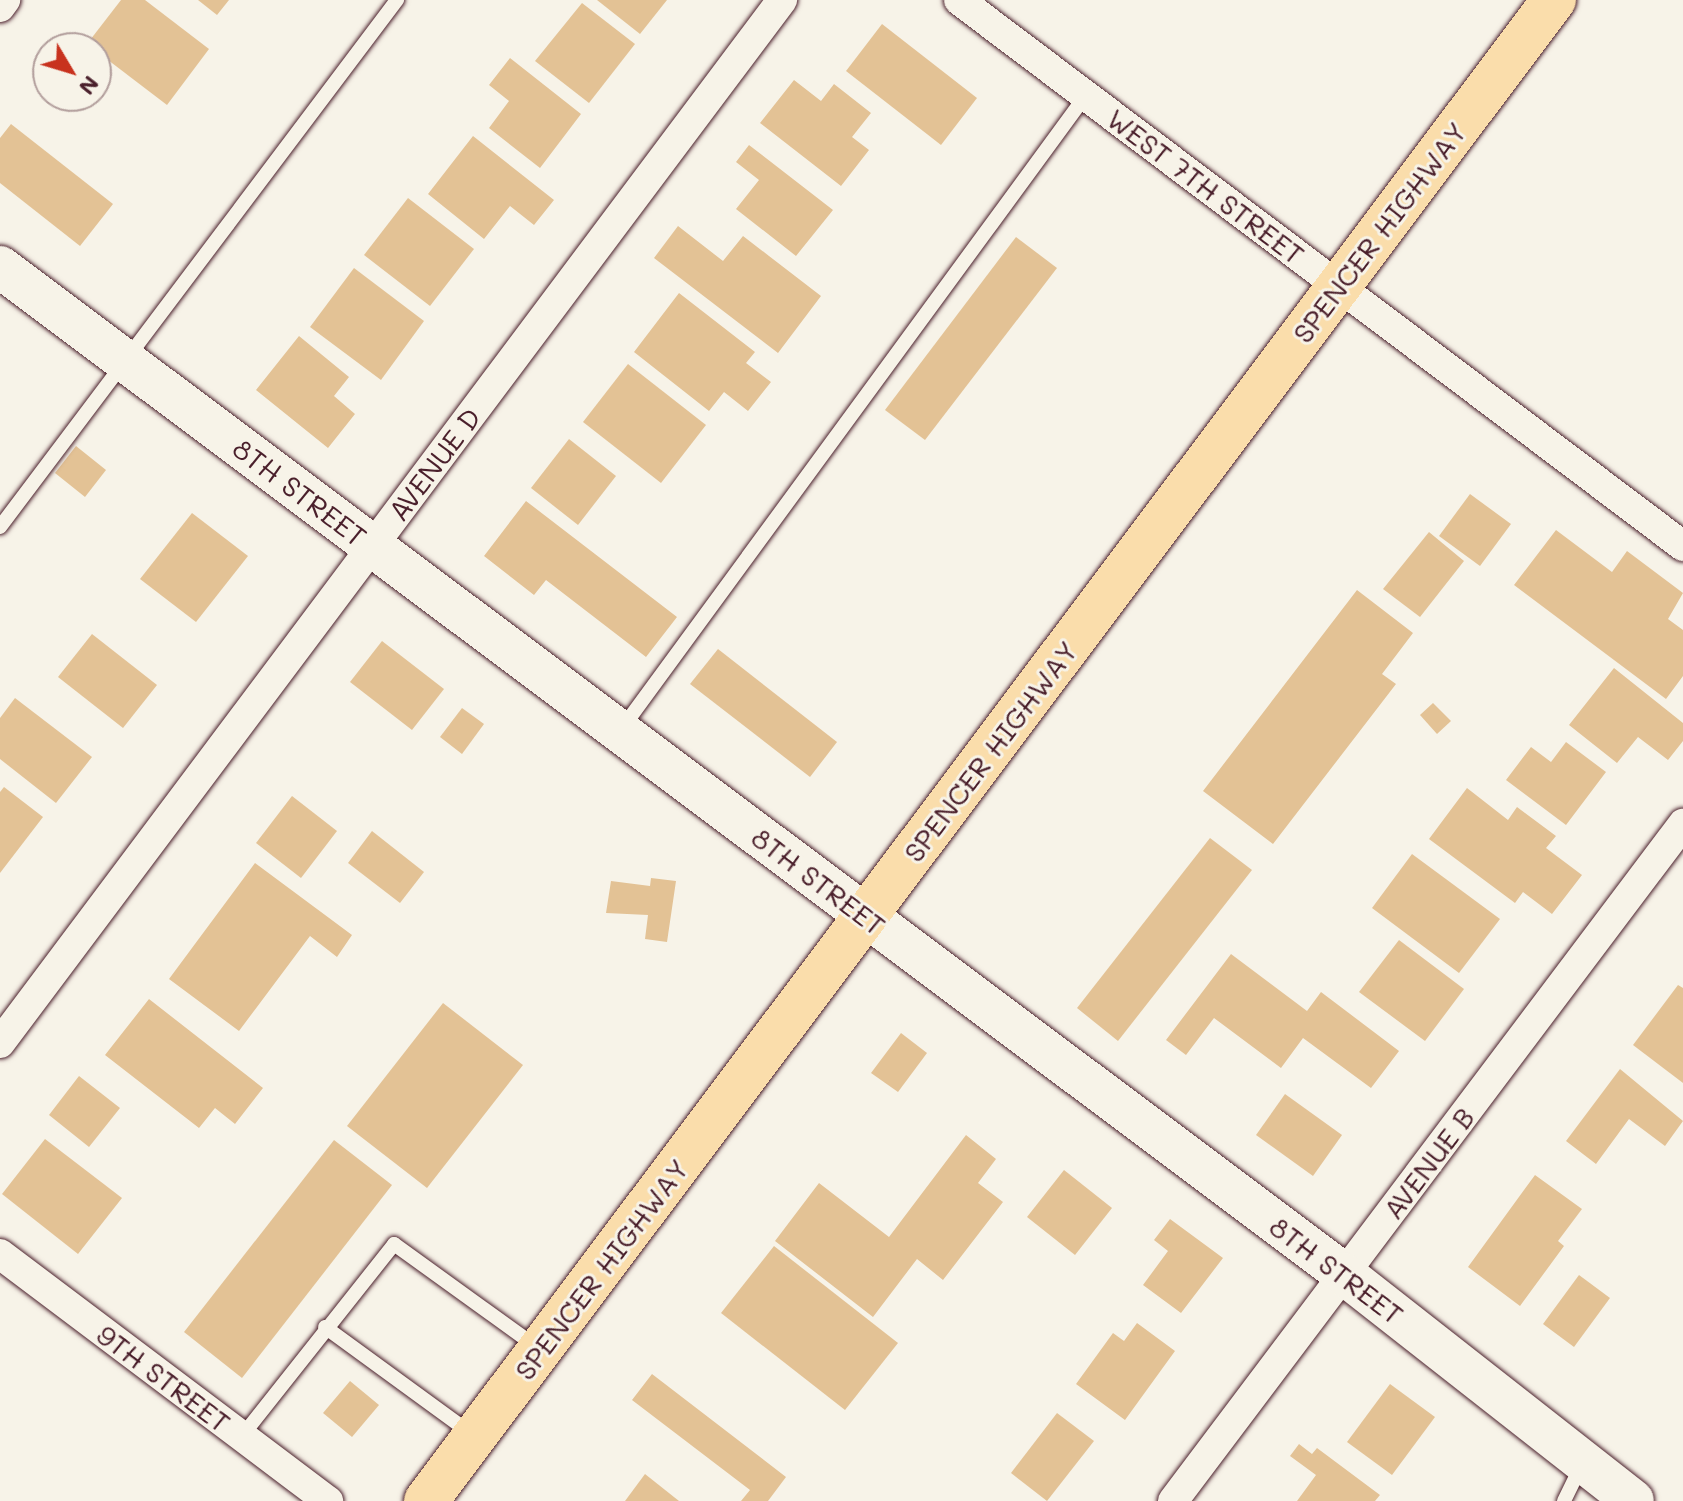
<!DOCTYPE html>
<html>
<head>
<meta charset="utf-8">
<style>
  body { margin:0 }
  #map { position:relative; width:1683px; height:1501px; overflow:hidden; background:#f7f3e8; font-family:Mali,sans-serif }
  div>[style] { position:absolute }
  .building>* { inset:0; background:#e3c295 }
  .roads { filter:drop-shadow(0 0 2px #4a1f2b) drop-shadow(0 0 2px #4a1f2b) }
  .lane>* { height:14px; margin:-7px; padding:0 7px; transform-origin:7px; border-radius:7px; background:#f7f3e8 }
  .street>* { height:30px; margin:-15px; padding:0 15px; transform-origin:15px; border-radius:15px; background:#f7f3e8 }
  .secondary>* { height:42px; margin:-21px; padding:0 21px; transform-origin:21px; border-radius:21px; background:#f7f3e8 }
  .primary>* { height:44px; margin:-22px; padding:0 22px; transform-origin:22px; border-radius:22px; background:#faddab }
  span { translate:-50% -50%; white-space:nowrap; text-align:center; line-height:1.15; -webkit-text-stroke:6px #f7f3e8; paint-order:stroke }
  .street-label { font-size:28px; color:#4a1f2b }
  .north { position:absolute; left:32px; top:32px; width:80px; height:80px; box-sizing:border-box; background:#f7f3e8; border:2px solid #b29e9c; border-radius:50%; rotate:128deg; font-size:22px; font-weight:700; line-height:32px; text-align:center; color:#4a1f2b }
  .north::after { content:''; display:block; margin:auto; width:28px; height:36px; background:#c8321e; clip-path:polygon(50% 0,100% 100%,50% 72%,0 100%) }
</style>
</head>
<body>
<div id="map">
  <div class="building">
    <i style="clip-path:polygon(121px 0,145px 0,209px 49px,167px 105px,87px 44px)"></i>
    <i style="clip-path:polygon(198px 0,229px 0,217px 15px)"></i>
    <i style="clip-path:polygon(597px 0,667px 0,640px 34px)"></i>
    <i style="clip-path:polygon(582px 3px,635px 44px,589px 103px,535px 61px)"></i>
    <i style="clip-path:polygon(882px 24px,977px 98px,941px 145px,846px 71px)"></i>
    <i style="clip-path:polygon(510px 58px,581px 114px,540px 168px,489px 128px,509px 101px,489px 85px)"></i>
    <i style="clip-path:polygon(794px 80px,821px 101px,834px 84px,871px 113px,852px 137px,869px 150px,841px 186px,760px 123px)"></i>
    <i style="clip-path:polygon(11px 124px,113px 204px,80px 246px,0 183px,0 138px)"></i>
    <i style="clip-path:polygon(473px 136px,554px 200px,534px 225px,510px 206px,484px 239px,428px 194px)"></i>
    <i style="clip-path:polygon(749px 145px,833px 210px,796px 256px,736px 209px,759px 180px,736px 162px)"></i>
    <i style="clip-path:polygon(408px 198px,474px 249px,430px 306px,364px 255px)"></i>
    <i style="clip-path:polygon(678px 226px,723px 261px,743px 236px,821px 296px,778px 353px,654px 258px)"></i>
    <i style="clip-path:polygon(1016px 237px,1057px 268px,925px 440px,885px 410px)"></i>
    <i style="clip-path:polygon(354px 268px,424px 321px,381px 380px,310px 327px)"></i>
    <i style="clip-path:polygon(679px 293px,755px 352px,746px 363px,771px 382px,748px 411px,724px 392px,709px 411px,634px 352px)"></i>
    <i style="clip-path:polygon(299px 336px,349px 377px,334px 396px,355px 414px,328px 448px,256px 390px)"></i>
    <i style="clip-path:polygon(628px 364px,706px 425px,661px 483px,583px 422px)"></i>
    <i style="clip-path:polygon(569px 439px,616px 476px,578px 525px,531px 488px)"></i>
    <i style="clip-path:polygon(76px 446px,106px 470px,85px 497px,55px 473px)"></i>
    <i style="clip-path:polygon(1470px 494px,1511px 524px,1480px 566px,1439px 536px)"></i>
    <i style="clip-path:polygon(526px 501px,677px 617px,646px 657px,546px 580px,534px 595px,484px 556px)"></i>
    <i style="clip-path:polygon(192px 513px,248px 556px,196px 622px,140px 579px)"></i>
    <i style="clip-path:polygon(1556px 530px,1612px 572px,1627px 551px,1683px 593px,1668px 619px,1683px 630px,1683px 676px,1666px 699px,1514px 585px)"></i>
    <i style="clip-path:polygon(1429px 532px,1464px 561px,1420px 617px,1383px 589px)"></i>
    <i style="clip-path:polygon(1357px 590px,1413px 633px,1382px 674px,1396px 684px,1273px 844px,1203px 791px)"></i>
    <i style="clip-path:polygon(92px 634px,157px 685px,123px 728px,58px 677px)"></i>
    <i style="clip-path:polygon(382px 641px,444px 689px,412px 730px,350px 682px)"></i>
    <i style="clip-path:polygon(718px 649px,837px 742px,810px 777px,690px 684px)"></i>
    <i style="clip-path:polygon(1614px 668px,1683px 723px,1683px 741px,1668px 760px,1638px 737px,1617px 763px,1569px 725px)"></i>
    <i style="clip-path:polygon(15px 698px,92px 757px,56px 803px,0 759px,0 718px)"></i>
    <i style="clip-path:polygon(1433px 703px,1451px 721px,1437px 734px,1420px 715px)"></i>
    <i style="clip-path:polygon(462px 708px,484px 724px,462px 754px,440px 737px)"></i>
    <i style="clip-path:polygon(1566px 742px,1606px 772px,1566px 825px,1506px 780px,1531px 747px,1551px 762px)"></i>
    <i style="clip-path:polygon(4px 787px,43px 817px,0 873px,0 792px)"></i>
    <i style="clip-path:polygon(1467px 788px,1508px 820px,1517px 807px,1556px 836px,1546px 848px,1582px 875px,1552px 914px,1523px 892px,1515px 903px,1429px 839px)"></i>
    <i style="clip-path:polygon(292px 796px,337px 831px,301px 878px,256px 843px)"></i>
    <i style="clip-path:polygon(372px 831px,424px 872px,400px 903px,348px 863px)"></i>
    <i style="clip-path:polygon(1210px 838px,1252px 870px,1118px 1041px,1077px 1008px)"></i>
    <i style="clip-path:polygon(1412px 854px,1500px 919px,1459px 973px,1372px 908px)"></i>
    <i style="clip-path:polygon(255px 863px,352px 935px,337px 957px,310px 936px,239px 1031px,169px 979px)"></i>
    <i style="clip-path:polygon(651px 878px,676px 881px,667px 942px,645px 939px,648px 915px,606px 913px,611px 881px,650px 886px)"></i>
    <i style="clip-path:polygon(1399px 940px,1464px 989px,1425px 1041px,1359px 992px)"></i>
    <i style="clip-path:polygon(1231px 954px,1307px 1011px,1321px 992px,1399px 1051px,1371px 1088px,1303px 1038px,1281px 1068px,1214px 1018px,1186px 1055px,1166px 1040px)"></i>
    <i style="clip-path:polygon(1678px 985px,1683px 988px,1683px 1083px,1633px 1045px)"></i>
    <i style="clip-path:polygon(149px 999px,263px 1088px,235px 1124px,215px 1108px,199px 1128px,105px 1055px)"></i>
    <i style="clip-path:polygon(443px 1003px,523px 1065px,427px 1188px,347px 1126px)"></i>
    <i style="clip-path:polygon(901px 1033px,927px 1053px,898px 1092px,871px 1073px)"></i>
    <i style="clip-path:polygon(1620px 1069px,1683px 1121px,1665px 1146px,1629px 1119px,1596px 1164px,1566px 1141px)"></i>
    <i style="clip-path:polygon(79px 1076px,120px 1108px,89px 1147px,49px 1115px)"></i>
    <i style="clip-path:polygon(1285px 1094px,1342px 1135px,1313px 1176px,1256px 1135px)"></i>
    <i style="clip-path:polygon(966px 1135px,996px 1159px,978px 1183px,1003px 1202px,943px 1280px,917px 1259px,873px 1317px,775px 1241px,819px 1183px,889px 1237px)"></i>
    <i style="clip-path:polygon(45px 1139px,122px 1198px,78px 1254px,2px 1194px)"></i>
    <i style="clip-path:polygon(334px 1140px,392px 1185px,242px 1378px,184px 1332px)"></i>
    <i style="clip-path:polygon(1064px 1170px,1112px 1208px,1075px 1255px,1027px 1217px)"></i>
    <i style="clip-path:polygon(1535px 1175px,1582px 1209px,1558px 1241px,1564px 1246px,1520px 1306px,1468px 1267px)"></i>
    <i style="clip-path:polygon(1170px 1219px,1223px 1258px,1181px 1313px,1143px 1285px,1168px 1251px,1154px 1240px)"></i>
    <i style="clip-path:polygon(774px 1246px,898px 1343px,845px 1410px,721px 1313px)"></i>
    <i style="clip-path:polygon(1579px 1275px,1610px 1298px,1574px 1347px,1543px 1324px)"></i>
    <i style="clip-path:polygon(1137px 1323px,1175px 1351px,1125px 1420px,1076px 1384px,1113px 1333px,1124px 1341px)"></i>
    <i style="clip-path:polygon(652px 1374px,786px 1477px,768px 1501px,741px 1501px,750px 1490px,632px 1400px)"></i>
    <i style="clip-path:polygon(350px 1381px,379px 1405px,352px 1437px,323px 1413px)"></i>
    <i style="clip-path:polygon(1390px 1384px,1435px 1417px,1392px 1475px,1347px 1442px)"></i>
    <i style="clip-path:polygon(1057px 1413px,1094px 1441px,1047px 1501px,1011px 1473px)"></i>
    <i style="clip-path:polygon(1299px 1444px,1312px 1454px,1317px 1448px,1380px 1495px,1375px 1501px,1297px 1501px,1316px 1475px,1290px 1456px)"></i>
    <i style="clip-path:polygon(645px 1474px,679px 1501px,625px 1501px)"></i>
  </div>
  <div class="roads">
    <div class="lane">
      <i style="left:0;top:527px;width:660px;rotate:-53.01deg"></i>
      <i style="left:623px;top:727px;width:783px;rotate:-53.77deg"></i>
      <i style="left:325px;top:1327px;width:182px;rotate:36.1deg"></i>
      <i style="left:242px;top:1436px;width:245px;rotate:-51.6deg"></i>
      <i style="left:394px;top:1244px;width:176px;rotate:35.8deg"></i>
      <i style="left:1564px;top:1501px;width:39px;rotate:-64deg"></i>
    </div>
    <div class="street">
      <i style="left:959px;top:0;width:907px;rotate:37.02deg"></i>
      <i style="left:0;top:7px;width:9px;rotate:-54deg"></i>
      <i style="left:0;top:1043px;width:1304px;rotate:-53.14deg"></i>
      <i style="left:0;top:1254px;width:411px;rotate:37deg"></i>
      <i style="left:1173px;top:1501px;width:848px;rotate:-53.01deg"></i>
    </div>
    <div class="secondary">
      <i style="left:0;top:267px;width:1679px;rotate:36.84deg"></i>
      <i style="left:1344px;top:1274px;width:367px;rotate:38.1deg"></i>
    </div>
    <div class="primary">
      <i style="left:426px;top:1501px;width:1878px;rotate:-53.08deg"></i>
    </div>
  </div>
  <div class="street-label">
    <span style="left:1206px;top:186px;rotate:37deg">WEST 7TH STREET</span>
    <span style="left:1379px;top:232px;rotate:-53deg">SPENCER HIGHWAY</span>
    <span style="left:434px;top:464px;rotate:-53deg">AVENUE D</span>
    <span style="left:300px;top:492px;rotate:37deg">8TH STREET</span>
    <span style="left:990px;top:751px;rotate:-53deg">SPENCER HIGHWAY</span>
    <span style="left:819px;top:881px;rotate:37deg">8TH STREET</span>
    <span style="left:1428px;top:1163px;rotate:-53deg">AVENUE B</span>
    <span style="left:601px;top:1269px;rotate:-53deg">SPENCER HIGHWAY</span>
    <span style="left:1337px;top:1270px;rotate:37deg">8TH STREET</span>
    <span style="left:164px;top:1378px;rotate:37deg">9TH STREET</span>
  </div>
  <div class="north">N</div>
</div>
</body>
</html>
